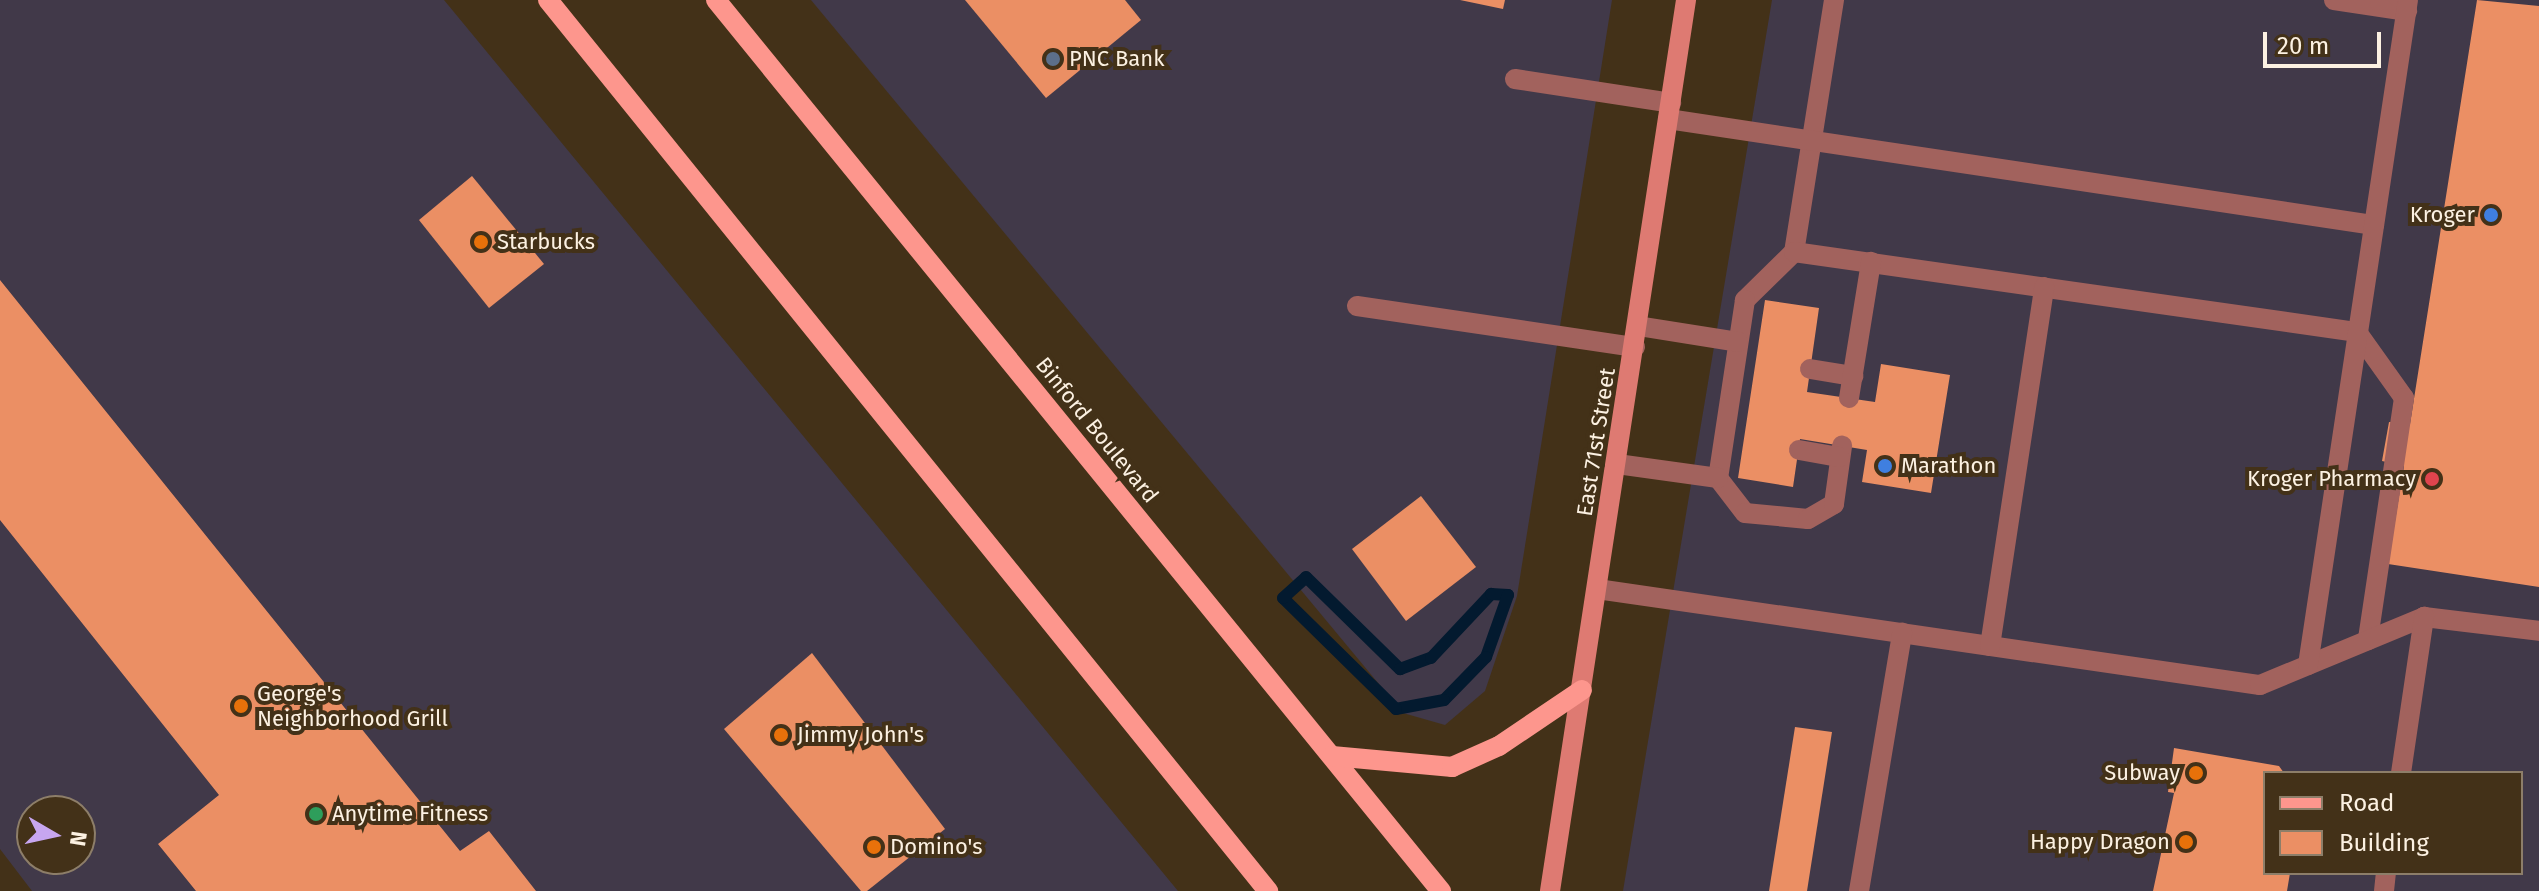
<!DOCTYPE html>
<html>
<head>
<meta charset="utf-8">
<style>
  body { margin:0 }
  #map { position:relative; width:2539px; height:891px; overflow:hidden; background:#433118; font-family:"Fira Sans",sans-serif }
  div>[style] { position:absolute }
  .commercial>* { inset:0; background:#413949 }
  .stream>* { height:12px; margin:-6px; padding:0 6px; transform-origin:6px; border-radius:6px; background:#031a2f }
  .building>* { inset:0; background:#eb8f64 }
  .service>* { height:20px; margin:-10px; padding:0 10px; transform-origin:10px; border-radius:10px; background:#a2625d }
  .secondary>* { height:20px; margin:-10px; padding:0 10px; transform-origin:10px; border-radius:10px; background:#de7a72 }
  .primary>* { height:20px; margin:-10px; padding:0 10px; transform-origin:10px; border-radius:10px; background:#fd968d }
  .dots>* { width:22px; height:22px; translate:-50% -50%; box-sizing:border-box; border:4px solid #433118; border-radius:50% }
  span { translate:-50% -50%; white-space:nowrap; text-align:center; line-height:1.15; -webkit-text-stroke:8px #433118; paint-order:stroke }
  .poi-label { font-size:22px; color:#fcf1e2 }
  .left { translate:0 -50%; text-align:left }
  .right { translate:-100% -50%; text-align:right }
  .street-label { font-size:22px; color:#fcf1e2 }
  .legend { position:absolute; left:2263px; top:771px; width:260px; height:104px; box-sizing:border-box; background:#433118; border:2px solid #8d7e69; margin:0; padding:10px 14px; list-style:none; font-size:24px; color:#fcf1e2 }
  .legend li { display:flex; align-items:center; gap:16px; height:40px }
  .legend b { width:40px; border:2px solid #8d7e69 }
  .north { position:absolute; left:16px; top:795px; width:80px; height:80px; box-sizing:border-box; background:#433118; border:2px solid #8d7e69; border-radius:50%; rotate:99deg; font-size:22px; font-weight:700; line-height:32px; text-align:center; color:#fcf1e2 }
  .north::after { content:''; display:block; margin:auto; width:28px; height:36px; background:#c7a6f0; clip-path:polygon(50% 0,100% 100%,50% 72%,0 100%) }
  .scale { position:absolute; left:2263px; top:32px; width:118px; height:36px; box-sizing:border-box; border:4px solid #fcf1e2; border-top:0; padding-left:10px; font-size:24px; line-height:28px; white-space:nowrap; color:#fcf1e2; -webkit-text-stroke:6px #433118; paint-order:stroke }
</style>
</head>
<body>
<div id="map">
  <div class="commercial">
    <i style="clip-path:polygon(evenodd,0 0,444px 0,1178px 891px,32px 891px,0 849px,0 0,32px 811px,80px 811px,80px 859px,32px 859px,32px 811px)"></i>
    <i style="clip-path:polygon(811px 0,1612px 0,1517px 596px,1485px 691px,1445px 725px,1403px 713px)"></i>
    <i style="clip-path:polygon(evenodd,1772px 0,2539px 0,2539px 891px,1623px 891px,1772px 0,2265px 773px,2521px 773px,2521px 873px,2265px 873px,2265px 773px)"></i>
  </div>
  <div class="stream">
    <i style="left:1306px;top:577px;width:132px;rotate:44.4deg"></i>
    <i style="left:1400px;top:669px;width:33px;rotate:-20deg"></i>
    <i style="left:1431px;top:658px;width:88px;rotate:-46.8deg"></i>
    <i style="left:1491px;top:594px;width:17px;rotate:3deg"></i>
    <i style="left:1508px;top:595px;width:66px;rotate:109.5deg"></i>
    <i style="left:1486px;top:657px;width:60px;rotate:134.3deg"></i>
    <i style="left:1444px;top:700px;width:49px;rotate:169.4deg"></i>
    <i style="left:1396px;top:709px;width:158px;rotate:-135.5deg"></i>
    <i style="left:1283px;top:598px;width:31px;rotate:-42deg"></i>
  </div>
  <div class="building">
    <i style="clip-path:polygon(965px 0,1125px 0,1141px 20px,1046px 98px)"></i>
    <i style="clip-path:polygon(1460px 0,1505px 0,1503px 9px)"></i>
    <i style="clip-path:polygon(2477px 0,2539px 6px,2539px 587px,2388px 564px,2404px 466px,2382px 461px,2389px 422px,2410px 424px)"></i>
    <i style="clip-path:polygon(472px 176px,544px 264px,489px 308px,419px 220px)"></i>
    <i style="clip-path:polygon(0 280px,460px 851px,489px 831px,536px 891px,196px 891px,158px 844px,219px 795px,0 520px)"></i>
    <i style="clip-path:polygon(1765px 300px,1819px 308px,1807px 392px,1875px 402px,1881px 364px,1950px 375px,1931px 493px,1862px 482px,1867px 450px,1800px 439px,1793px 487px,1738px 478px)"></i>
    <i style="clip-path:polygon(1421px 496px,1476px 567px,1406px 621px,1352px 549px)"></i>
    <i style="clip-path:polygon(812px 653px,945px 829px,867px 891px,861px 891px,724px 729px)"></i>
    <i style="clip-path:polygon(1795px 727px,1832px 732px,1807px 891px,1769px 891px)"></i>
    <i style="clip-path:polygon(2174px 748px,2279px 766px,2284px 773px,2265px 773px,2265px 873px,2290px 873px,2287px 891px,2153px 891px,2174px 793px,2168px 792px)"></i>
  </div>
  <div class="service">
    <i style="left:1834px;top:0;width:255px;rotate:99deg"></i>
    <i style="left:1794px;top:252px;width:69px;rotate:135.6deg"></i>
    <i style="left:1745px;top:300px;width:180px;rotate:98.6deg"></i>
    <i style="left:1718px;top:478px;width:44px;rotate:52.4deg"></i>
    <i style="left:1745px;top:513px;width:63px;rotate:5.4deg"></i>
    <i style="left:1808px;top:519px;width:30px;rotate:-30deg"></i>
    <i style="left:1834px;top:504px;width:59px;rotate:-82.1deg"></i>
    <i style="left:2334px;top:0;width:74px;rotate:8.6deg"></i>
    <i style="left:1515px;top:79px;width:158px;rotate:8.7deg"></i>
    <i style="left:1668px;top:119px;width:714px;rotate:8.54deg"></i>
    <i style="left:1794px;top:252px;width:569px;rotate:8.09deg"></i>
    <i style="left:2357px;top:332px;width:81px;rotate:54.5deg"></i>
    <i style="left:2404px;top:398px;width:245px;rotate:98.5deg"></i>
    <i style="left:1357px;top:306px;width:281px;rotate:8.4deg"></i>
    <i style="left:1638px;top:326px;width:101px;rotate:9.1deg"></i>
    <i style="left:1810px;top:369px;width:44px;rotate:9.2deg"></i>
    <i style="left:1849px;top:398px;width:138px;rotate:-80.8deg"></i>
    <i style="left:1799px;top:450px;width:41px;rotate:9.9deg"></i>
    <i style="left:1617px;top:464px;width:102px;rotate:7.9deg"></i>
    <i style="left:1597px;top:589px;width:670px;rotate:8.24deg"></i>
    <i style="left:2260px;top:685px;width:178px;rotate:-22.5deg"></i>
    <i style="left:2424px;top:617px;width:116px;rotate:6.9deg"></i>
    <i style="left:1990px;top:646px;width:363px;rotate:-81.4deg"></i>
    <i style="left:2308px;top:665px;width:672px;rotate:-81.45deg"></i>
    <i style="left:2401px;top:773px;width:158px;rotate:-81.6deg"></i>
    <i style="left:1859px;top:891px;width:262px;rotate:-80.5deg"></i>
    <i style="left:2384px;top:891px;width:18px;rotate:-84deg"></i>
  </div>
  <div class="secondary">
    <i style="left:1550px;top:891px;width:901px;rotate:-81.32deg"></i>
  </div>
  <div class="primary">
    <i style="left:548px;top:0;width:1146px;rotate:51.06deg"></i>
    <i style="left:716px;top:0;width:1149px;rotate:50.87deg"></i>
    <i style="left:1332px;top:756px;width:121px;rotate:5.2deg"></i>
    <i style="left:1452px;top:767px;width:51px;rotate:-24.1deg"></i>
    <i style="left:1499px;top:746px;width:100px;rotate:-34deg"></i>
  </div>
  <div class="dots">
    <i style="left:1053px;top:59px;background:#5c6f8a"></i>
    <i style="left:2491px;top:215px;background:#3f7fe0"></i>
    <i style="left:481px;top:242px;background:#e8710a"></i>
    <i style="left:1885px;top:466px;background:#3f7fe0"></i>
    <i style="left:2432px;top:479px;background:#e0444e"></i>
    <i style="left:241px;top:706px;background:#e8710a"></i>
    <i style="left:781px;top:735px;background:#e8710a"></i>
    <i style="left:2196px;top:773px;background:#e8710a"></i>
    <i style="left:316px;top:814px;background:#2e9e5b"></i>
    <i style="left:2186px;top:842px;background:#e8710a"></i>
    <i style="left:874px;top:847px;background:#e8710a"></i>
  </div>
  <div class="poi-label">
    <span class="left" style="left:1069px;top:59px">PNC Bank</span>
    <span class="right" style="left:2475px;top:215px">Kroger</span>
    <span class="left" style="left:497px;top:242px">Starbucks</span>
    <span class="left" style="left:1901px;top:466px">Marathon</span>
    <span class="right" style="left:2416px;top:479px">Kroger Pharmacy</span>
    <span class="left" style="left:257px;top:706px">George's<br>Neighborhood Grill</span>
    <span class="left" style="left:797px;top:735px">Jimmy John's</span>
    <span class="right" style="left:2180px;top:773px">Subway</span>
    <span class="left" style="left:332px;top:814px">Anytime Fitness</span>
    <span class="right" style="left:2170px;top:842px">Happy Dragon</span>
    <span class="left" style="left:890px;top:847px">Domino's</span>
  </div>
  <div class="street-label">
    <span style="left:1097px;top:430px;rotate:51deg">Binford Boulevard</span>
    <span style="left:1596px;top:442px;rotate:-81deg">East 71st Street</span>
  </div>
  <ul class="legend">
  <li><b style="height:10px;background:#fd968d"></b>Road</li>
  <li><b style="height:22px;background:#eb8f64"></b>Building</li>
  </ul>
  <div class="north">N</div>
  <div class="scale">20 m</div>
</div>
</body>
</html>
